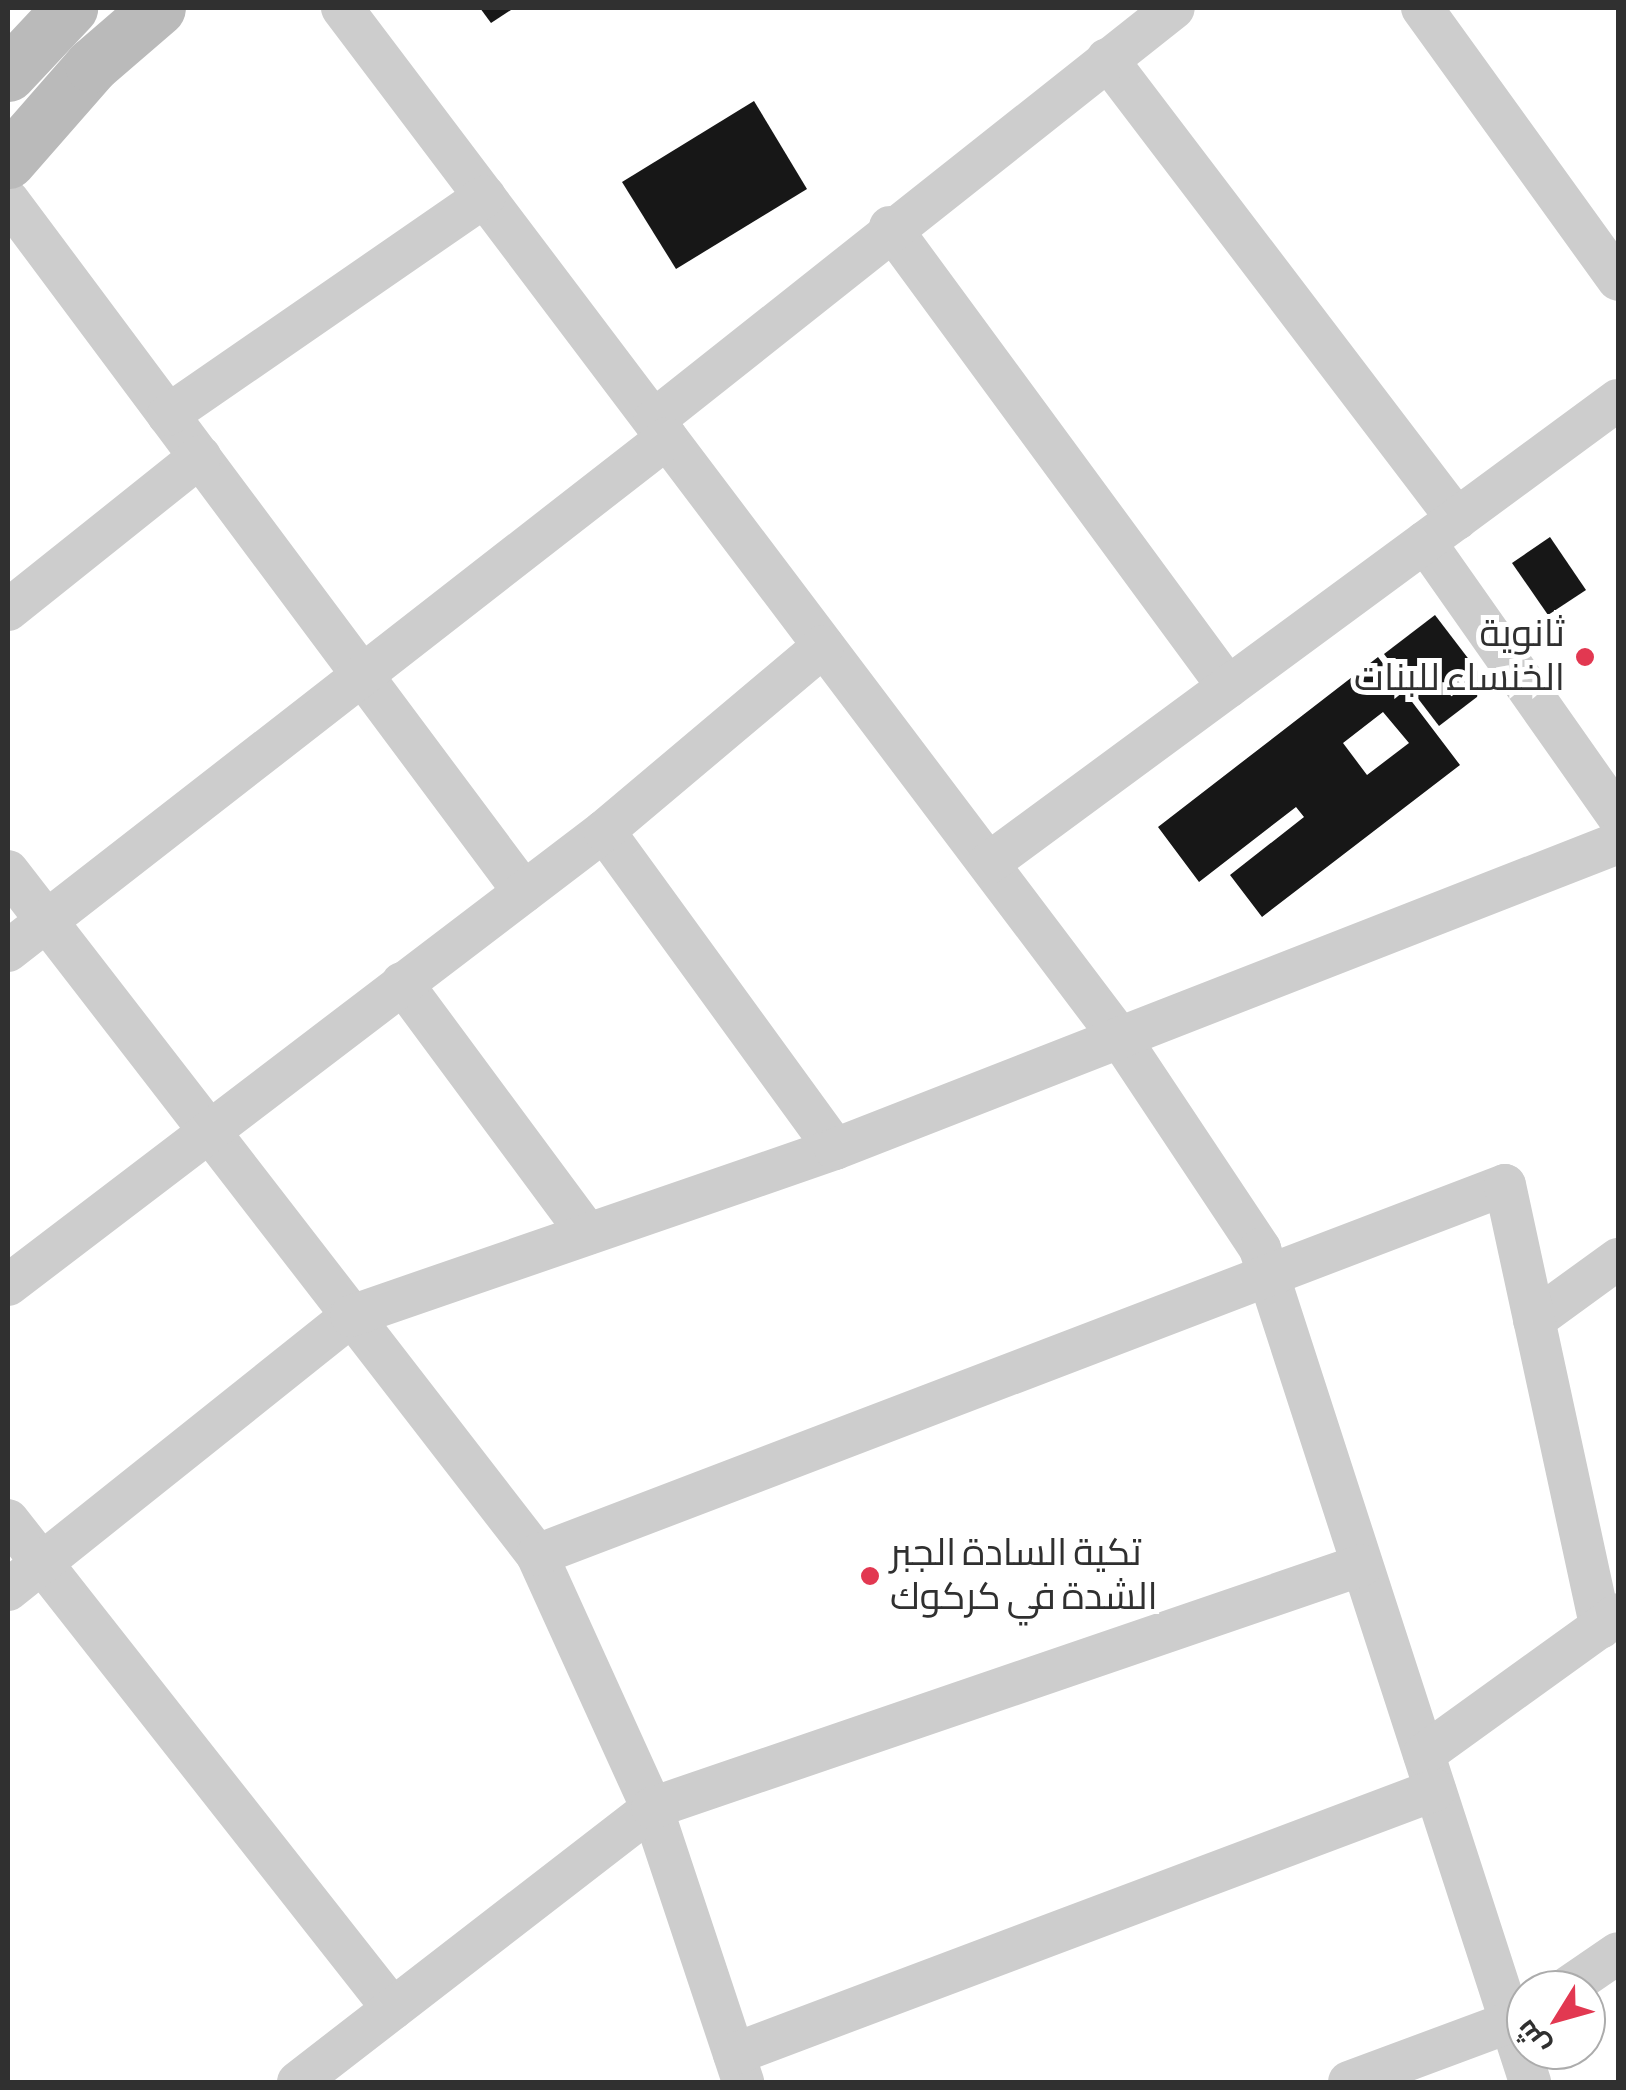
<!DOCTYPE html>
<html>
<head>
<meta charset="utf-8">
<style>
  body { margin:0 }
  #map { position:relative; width:1626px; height:2090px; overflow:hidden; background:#fff; font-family:"Sofia Sans Condensed",Cairo,sans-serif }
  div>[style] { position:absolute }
  .building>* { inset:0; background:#171717 }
  .street>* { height:42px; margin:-21px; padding:0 21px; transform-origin:21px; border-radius:21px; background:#cdcdcd }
  .secondary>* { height:55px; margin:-27.5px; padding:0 27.5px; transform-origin:27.5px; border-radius:27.5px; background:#bababa }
  .dots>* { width:28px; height:28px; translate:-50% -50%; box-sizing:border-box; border:5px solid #fff; border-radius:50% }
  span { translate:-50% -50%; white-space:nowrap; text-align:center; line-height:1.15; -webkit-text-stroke:10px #fff; paint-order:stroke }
  .poi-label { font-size:38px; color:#303030 }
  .right { translate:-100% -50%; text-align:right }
  .left { translate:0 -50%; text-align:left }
  .frame { position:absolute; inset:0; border:10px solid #303030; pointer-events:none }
  .north { position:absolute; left:1506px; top:1970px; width:100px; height:100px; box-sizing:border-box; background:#fff; border:2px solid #acacac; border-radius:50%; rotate:233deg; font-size:28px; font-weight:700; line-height:40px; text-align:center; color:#303030 }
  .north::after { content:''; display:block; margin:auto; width:35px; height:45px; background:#e23851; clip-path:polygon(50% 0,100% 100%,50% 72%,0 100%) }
</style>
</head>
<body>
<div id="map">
  <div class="building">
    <i style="clip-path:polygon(480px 8px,514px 8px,491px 23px)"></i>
    <i style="clip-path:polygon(754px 101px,807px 189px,676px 269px,622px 182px)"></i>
    <i style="clip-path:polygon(1550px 537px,1586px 590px,1548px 615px,1512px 563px)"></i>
    <i style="clip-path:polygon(1435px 615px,1490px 687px,1439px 726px,1384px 654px)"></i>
    <i style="clip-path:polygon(evenodd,1378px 657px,1460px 765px,1262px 917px,1230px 875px,1304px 817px,1296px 807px,1199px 882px,1158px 827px,1378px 657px,1383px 712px,1409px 743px,1367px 775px,1343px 743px,1383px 712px)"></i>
  </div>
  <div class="street">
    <i style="left:342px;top:8px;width:1294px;rotate:52.94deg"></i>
    <i style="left:1122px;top:1041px;width:250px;rotate:56.4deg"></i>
    <i style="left:1260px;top:1249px;width:876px;rotate:72.04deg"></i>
    <i style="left:1422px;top:8px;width:335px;rotate:54.2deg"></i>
    <i style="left:1107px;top:59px;width:578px;rotate:52.73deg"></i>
    <i style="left:8px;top:200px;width:863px;rotate:53.29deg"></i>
    <i style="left:890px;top:227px;width:571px;rotate:53.69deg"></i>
    <i style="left:168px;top:415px;width:385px;rotate:-34.6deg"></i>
    <i style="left:654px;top:420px;width:663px;rotate:-38.39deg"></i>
    <i style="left:1425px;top:542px;width:336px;rotate:54.9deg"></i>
    <i style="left:8px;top:610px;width:246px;rotate:-38.6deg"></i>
    <i style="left:604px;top:831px;width:393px;rotate:54deg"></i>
    <i style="left:989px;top:863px;width:781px;rotate:-36.36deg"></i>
    <i style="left:8px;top:871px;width:865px;rotate:52.28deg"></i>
    <i style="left:537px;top:1555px;width:278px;rotate:65.6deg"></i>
    <i style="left:652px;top:1808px;width:289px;rotate:71.6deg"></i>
    <i style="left:8px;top:951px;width:835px;rotate:-37.9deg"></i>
    <i style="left:402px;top:983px;width:312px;rotate:53.5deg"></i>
    <i style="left:8px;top:1285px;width:749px;rotate:-37.3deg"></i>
    <i style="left:604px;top:831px;width:287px;rotate:-40.1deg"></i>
    <i style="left:1534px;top:1320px;width:104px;rotate:-36deg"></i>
    <i style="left:8px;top:1520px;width:622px;rotate:51.79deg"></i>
    <i style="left:537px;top:1555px;width:1036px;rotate:-20.92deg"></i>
    <i style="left:1505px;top:1185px;width:453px;rotate:77.8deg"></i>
    <i style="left:8px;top:1590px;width:439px;rotate:-38.6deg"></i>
    <i style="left:351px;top:1316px;width:512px;rotate:-19.04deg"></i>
    <i style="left:835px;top:1149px;width:841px;rotate:-21.35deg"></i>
    <i style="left:1424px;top:1754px;width:239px;rotate:-35.8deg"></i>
    <i style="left:1564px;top:1990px;width:65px;rotate:-34.4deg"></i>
    <i style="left:734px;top:2054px;width:749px;rotate:-20.64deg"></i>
    <i style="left:298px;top:2082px;width:448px;rotate:-37.7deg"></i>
    <i style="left:652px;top:1808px;width:750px;rotate:-18.89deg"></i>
    <i style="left:1349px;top:2082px;width:189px;rotate:-20.4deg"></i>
  </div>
  <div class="secondary">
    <i style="left:8px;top:74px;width:91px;rotate:-46.8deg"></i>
    <i style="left:8px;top:161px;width:128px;rotate:-48.8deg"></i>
    <i style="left:92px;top:65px;width:87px;rotate:-40.8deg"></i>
  </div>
  <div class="dots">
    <i style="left:1585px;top:657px;background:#e23851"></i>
    <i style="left:870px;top:1576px;background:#e23851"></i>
  </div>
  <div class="poi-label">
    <span class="right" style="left:1565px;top:657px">ثانوية<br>الخنساء للبنات</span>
    <span class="left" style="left:890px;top:1576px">تكية السادة الجبر<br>الشدة في كركوك</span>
  </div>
  <div class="frame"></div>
  <div class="north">ش</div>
</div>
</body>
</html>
